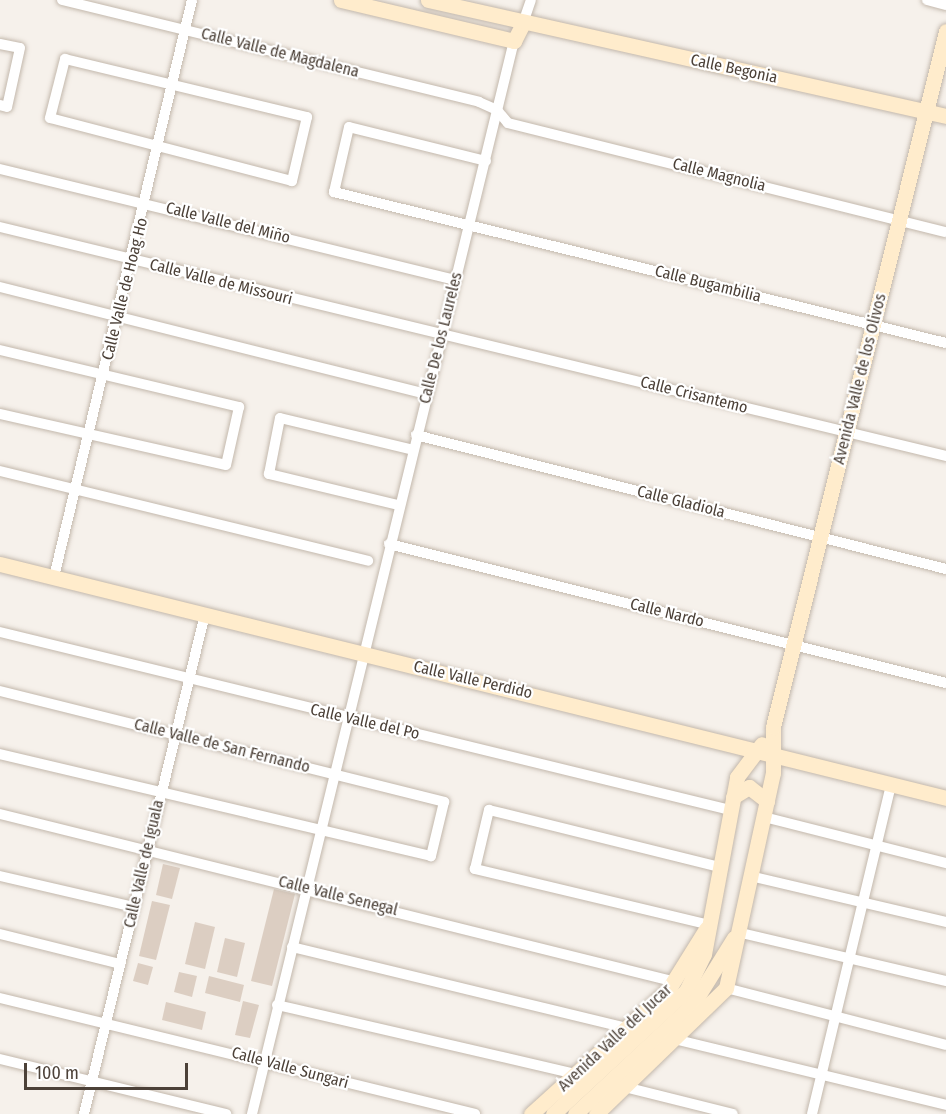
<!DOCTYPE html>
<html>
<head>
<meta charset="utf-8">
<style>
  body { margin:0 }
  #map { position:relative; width:946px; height:1114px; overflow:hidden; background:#f6f1eb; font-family:"Fira Sans Condensed",sans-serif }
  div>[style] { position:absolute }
  .building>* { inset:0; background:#dccec2 }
  .roads { filter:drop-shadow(0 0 2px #c3b8ac) drop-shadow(0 0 2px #c3b8ac) }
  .street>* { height:10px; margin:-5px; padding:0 5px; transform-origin:5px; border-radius:5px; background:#fff }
  .secondary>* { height:15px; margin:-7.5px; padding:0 7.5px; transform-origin:7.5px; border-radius:7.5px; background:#ffeccc }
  span { translate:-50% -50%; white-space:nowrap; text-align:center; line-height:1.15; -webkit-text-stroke:4.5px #fff; paint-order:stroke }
  .street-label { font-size:16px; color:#4c4138 }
  .scale { position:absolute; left:24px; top:1063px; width:164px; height:27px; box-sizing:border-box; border:3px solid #4c4138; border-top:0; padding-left:8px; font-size:18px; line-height:21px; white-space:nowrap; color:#4c4138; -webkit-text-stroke:4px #fff; paint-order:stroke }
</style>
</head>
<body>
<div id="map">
  <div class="building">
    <i style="clip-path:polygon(163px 864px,180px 868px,172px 899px,156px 895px)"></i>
    <i style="clip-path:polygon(274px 889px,295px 894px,272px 986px,251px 981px)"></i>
    <i style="clip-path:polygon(152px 901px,170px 905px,156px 960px,139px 956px)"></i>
    <i style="clip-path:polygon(195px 922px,215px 927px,205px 969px,185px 964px)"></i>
    <i style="clip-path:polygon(225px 938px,245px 943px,237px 977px,217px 972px)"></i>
    <i style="clip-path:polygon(138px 963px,153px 967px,148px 985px,133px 981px)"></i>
    <i style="clip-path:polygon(179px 972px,197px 976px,192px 997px,174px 992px)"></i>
    <i style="clip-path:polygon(209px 976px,244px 985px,240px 1002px,205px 993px)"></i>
    <i style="clip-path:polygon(243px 1001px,259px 1005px,250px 1038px,235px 1035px)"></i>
    <i style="clip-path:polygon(166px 1002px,206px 1012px,202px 1030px,162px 1020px)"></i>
  </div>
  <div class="roads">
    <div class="street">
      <i style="left:62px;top:0;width:429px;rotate:13.7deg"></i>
      <i style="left:479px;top:102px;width:20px;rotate:24deg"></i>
      <i style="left:497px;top:110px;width:17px;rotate:50deg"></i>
      <i style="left:508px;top:123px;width:451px;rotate:14deg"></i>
      <i style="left:927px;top:0;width:20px;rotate:15deg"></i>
      <i style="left:523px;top:23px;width:24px;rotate:-71deg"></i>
      <i style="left:0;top:44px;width:20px;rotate:11deg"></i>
      <i style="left:20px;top:48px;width:60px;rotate:102.4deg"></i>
      <i style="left:7px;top:107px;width:7px;rotate:-164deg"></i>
      <i style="left:65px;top:59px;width:249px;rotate:13.5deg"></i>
      <i style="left:307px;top:117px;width:66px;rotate:103.2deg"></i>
      <i style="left:292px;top:181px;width:250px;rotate:-165.4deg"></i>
      <i style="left:50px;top:118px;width:61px;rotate:-75.7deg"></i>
      <i style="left:486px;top:161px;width:141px;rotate:-166.1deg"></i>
      <i style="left:349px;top:127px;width:67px;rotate:103deg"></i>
      <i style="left:334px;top:192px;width:630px;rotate:13.86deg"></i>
      <i style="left:0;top:169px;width:469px;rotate:13.7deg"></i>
      <i style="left:0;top:227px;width:973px;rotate:13.61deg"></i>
      <i style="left:0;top:287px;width:440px;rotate:14.1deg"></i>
      <i style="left:0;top:350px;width:246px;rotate:13.4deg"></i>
      <i style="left:239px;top:407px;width:59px;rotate:102.6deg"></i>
      <i style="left:226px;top:465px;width:232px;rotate:-167.3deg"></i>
      <i style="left:416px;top:435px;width:547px;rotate:14.19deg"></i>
      <i style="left:0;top:471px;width:379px;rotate:13.7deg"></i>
      <i style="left:398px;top:505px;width:133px;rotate:-166.5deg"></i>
      <i style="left:269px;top:474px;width:57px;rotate:-78.9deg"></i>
      <i style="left:280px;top:418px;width:137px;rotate:13.5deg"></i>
      <i style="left:389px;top:544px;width:574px;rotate:14.01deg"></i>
      <i style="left:54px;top:577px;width:593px;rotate:-76.55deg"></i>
      <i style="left:0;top:632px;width:751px;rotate:13.7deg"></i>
      <i style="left:0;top:691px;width:458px;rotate:14deg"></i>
      <i style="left:444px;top:802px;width:56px;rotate:103.5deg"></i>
      <i style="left:431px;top:856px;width:443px;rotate:-166.7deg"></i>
      <i style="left:0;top:814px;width:697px;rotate:13.96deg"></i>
      <i style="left:764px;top:817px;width:188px;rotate:14.2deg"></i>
      <i style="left:0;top:876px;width:138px;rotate:13deg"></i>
      <i style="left:750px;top:876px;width:201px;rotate:13.2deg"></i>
      <i style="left:710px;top:925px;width:242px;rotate:-166.6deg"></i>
      <i style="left:475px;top:869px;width:61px;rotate:-76.7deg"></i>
      <i style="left:489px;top:810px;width:238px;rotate:13.9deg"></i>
      <i style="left:737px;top:932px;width:215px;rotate:13.2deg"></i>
      <i style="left:0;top:934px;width:124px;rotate:14deg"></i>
      <i style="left:292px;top:947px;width:345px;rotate:13.6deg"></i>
      <i style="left:726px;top:988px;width:227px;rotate:14.5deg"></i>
      <i style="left:0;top:998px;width:489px;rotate:13.7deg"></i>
      <i style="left:277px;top:1005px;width:308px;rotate:13deg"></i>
      <i style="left:678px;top:1040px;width:276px;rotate:13.6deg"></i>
      <i style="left:0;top:1059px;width:233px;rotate:13.7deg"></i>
      <i style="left:625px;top:1087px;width:111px;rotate:14deg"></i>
      <i style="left:84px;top:1114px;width:514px;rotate:-76.4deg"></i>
      <i style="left:252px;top:1114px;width:1105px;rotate:-76.28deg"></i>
      <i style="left:812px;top:1114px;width:339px;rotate:-76.5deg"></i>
    </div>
    <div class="secondary">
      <i style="left:341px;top:0;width:178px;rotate:13.3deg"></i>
      <i style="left:514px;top:41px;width:20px;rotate:-63deg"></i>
      <i style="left:428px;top:0;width:531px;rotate:12.62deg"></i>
      <i style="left:0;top:564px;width:975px;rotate:13.89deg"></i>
      <i style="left:733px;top:797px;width:19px;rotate:-32deg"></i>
      <i style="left:749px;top:787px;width:23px;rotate:38deg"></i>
      <i style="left:531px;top:1114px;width:185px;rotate:-42.1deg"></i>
      <i style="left:668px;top:990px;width:72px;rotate:-58.1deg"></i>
      <i style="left:553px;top:1114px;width:181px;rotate:-42.8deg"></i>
      <i style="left:686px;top:991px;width:41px;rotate:-64.1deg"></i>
      <i style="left:704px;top:954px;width:180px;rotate:-79.4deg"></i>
      <i style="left:737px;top:777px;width:41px;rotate:-52.9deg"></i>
      <i style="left:575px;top:1114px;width:161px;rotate:-43deg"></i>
      <i style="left:693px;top:1004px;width:78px;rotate:-58.2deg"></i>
      <i style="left:596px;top:1114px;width:181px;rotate:-44.1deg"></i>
      <i style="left:726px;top:988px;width:220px;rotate:-77.7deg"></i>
      <i style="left:773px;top:773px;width:46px;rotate:-90deg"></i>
      <i style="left:773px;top:727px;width:717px;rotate:-76.04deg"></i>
    </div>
  </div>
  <div class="street-label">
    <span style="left:280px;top:53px;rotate:14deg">Calle Valle de Magdalena</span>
    <span style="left:734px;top:69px;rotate:12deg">Calle Begonia</span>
    <span style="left:719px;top:175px;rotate:14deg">Calle Magnolia</span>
    <span style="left:228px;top:223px;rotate:14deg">Calle Valle del Miño</span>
    <span style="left:221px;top:282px;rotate:14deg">Calle Valle de Missouri</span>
    <span style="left:708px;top:284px;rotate:14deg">Calle Bugambilia</span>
    <span style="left:125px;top:289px;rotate:-76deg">Calle Valle de Hoag Ho</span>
    <span style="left:441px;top:338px;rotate:-76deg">Calle De los Laureles</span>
    <span style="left:860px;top:379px;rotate:-76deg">Avenida Valle de los Olivos</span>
    <span style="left:694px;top:395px;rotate:14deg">Calle Crisantemo</span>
    <span style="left:681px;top:502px;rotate:14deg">Calle Gladiola</span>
    <span style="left:667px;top:613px;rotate:14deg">Calle Nardo</span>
    <span style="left:473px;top:680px;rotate:13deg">Calle Valle Perdido</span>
    <span style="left:365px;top:722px;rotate:13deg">Calle Valle del Po</span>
    <span style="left:222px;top:746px;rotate:14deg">Calle Valle de San Fernando</span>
    <span style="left:144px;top:864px;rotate:-77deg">Calle Valle de Iguala</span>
    <span style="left:338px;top:896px;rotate:14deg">Calle Valle Senegal</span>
    <span style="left:615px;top:1038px;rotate:-43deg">Avenida Valle del Jucar</span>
    <span style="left:290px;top:1068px;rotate:15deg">Calle Valle Sungari</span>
  </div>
  <div class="scale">100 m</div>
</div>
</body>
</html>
